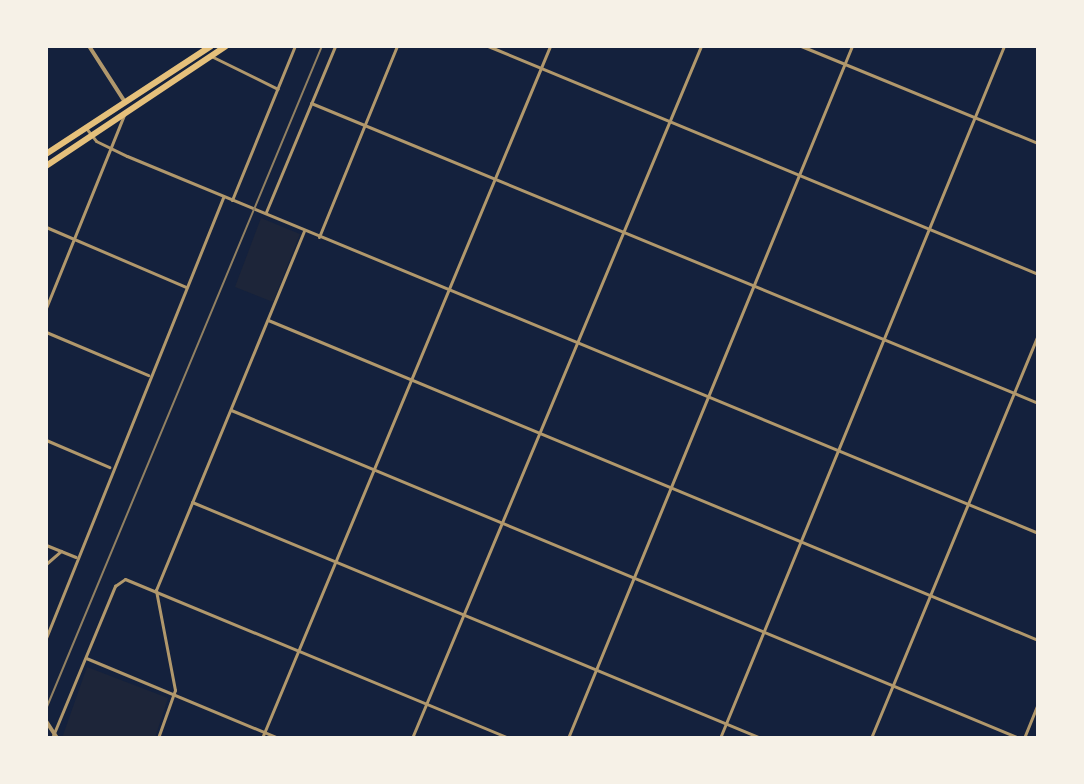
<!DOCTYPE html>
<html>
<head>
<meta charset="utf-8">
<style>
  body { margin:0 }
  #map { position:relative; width:1084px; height:784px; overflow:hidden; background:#14213d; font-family:"IBM Plex Serif",serif }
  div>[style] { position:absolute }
  .green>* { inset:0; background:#1d2539 }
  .minor>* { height:3px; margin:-1.5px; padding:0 1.5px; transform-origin:1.5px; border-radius:1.5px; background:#b1986c }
  .tertiary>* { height:4px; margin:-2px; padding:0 2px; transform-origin:2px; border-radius:2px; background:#b1986c }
  .primary>* { height:6px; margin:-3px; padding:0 3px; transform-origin:3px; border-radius:3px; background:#e5c07b }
  .rail>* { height:2px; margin:-1px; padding:0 1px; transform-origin:1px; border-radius:1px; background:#918062 }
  span { translate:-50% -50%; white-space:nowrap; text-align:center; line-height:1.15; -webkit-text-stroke:8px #f6f1e7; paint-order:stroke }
  .frame { position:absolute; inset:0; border:48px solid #f6f1e7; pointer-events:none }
</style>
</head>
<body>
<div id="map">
  <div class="green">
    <i style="clip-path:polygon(261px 218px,300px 234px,273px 302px,235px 287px)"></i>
    <i style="clip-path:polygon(87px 667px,168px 698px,155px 738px,62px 738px)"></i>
  </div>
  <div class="minor">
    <i style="left:488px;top:46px;width:595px;rotate:22.52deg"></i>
    <i style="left:801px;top:46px;width:256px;rotate:22.3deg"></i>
    <i style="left:213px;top:57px;width:72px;rotate:26.2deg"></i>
    <i style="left:311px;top:103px;width:786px;rotate:22.42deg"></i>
    <i style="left:86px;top:128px;width:16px;rotate:52deg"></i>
    <i style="left:96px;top:141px;width:34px;rotate:26deg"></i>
    <i style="left:127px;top:156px;width:986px;rotate:22.48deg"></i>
    <i style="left:232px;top:200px;width:166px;rotate:-67.8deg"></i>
    <i style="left:266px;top:212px;width:180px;rotate:-67.4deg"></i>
    <i style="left:46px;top:227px;width:152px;rotate:23.2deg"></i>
    <i style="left:319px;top:237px;width:206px;rotate:-67.8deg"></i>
    <i style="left:46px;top:308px;width:208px;rotate:-68deg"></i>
    <i style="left:268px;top:320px;width:834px;rotate:22.57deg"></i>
    <i style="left:46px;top:332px;width:111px;rotate:22.9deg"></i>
    <i style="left:231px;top:410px;width:854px;rotate:22.6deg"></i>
    <i style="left:46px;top:440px;width:69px;rotate:23.2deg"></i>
    <i style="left:192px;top:502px;width:616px;rotate:22.53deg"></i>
    <i style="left:46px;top:545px;width:32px;rotate:22deg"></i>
    <i style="left:46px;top:564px;width:20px;rotate:-41deg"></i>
    <i style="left:46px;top:638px;width:476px;rotate:-68.1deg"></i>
    <i style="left:86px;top:658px;width:208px;rotate:22.6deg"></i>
    <i style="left:52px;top:738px;width:165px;rotate:-67.5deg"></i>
    <i style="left:115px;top:586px;width:12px;rotate:-35deg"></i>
    <i style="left:125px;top:579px;width:416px;rotate:22.5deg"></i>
    <i style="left:158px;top:738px;width:51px;rotate:-70.5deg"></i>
    <i style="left:175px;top:690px;width:102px;rotate:-100.8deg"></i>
    <i style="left:156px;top:590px;width:388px;rotate:-67.6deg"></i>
    <i style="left:262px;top:738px;width:750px;rotate:-67.4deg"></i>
    <i style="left:412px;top:738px;width:750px;rotate:-67.33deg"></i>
    <i style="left:568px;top:738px;width:748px;rotate:-67.69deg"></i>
    <i style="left:720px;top:738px;width:748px;rotate:-67.69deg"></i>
    <i style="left:871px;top:738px;width:436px;rotate:-67.5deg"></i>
    <i style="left:1024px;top:738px;width:37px;rotate:-68deg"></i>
  </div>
  <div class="tertiary">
    <i style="left:89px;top:46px;width:67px;rotate:57.3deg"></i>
    <i style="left:46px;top:721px;width:20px;rotate:57deg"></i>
  </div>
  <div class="primary">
    <i style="left:46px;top:154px;width:197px;rotate:-33.2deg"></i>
    <i style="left:46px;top:166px;width:216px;rotate:-33.7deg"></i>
  </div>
  <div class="rail">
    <i style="left:46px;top:709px;width:718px;rotate:-67.4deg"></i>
  </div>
  <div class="frame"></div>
</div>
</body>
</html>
